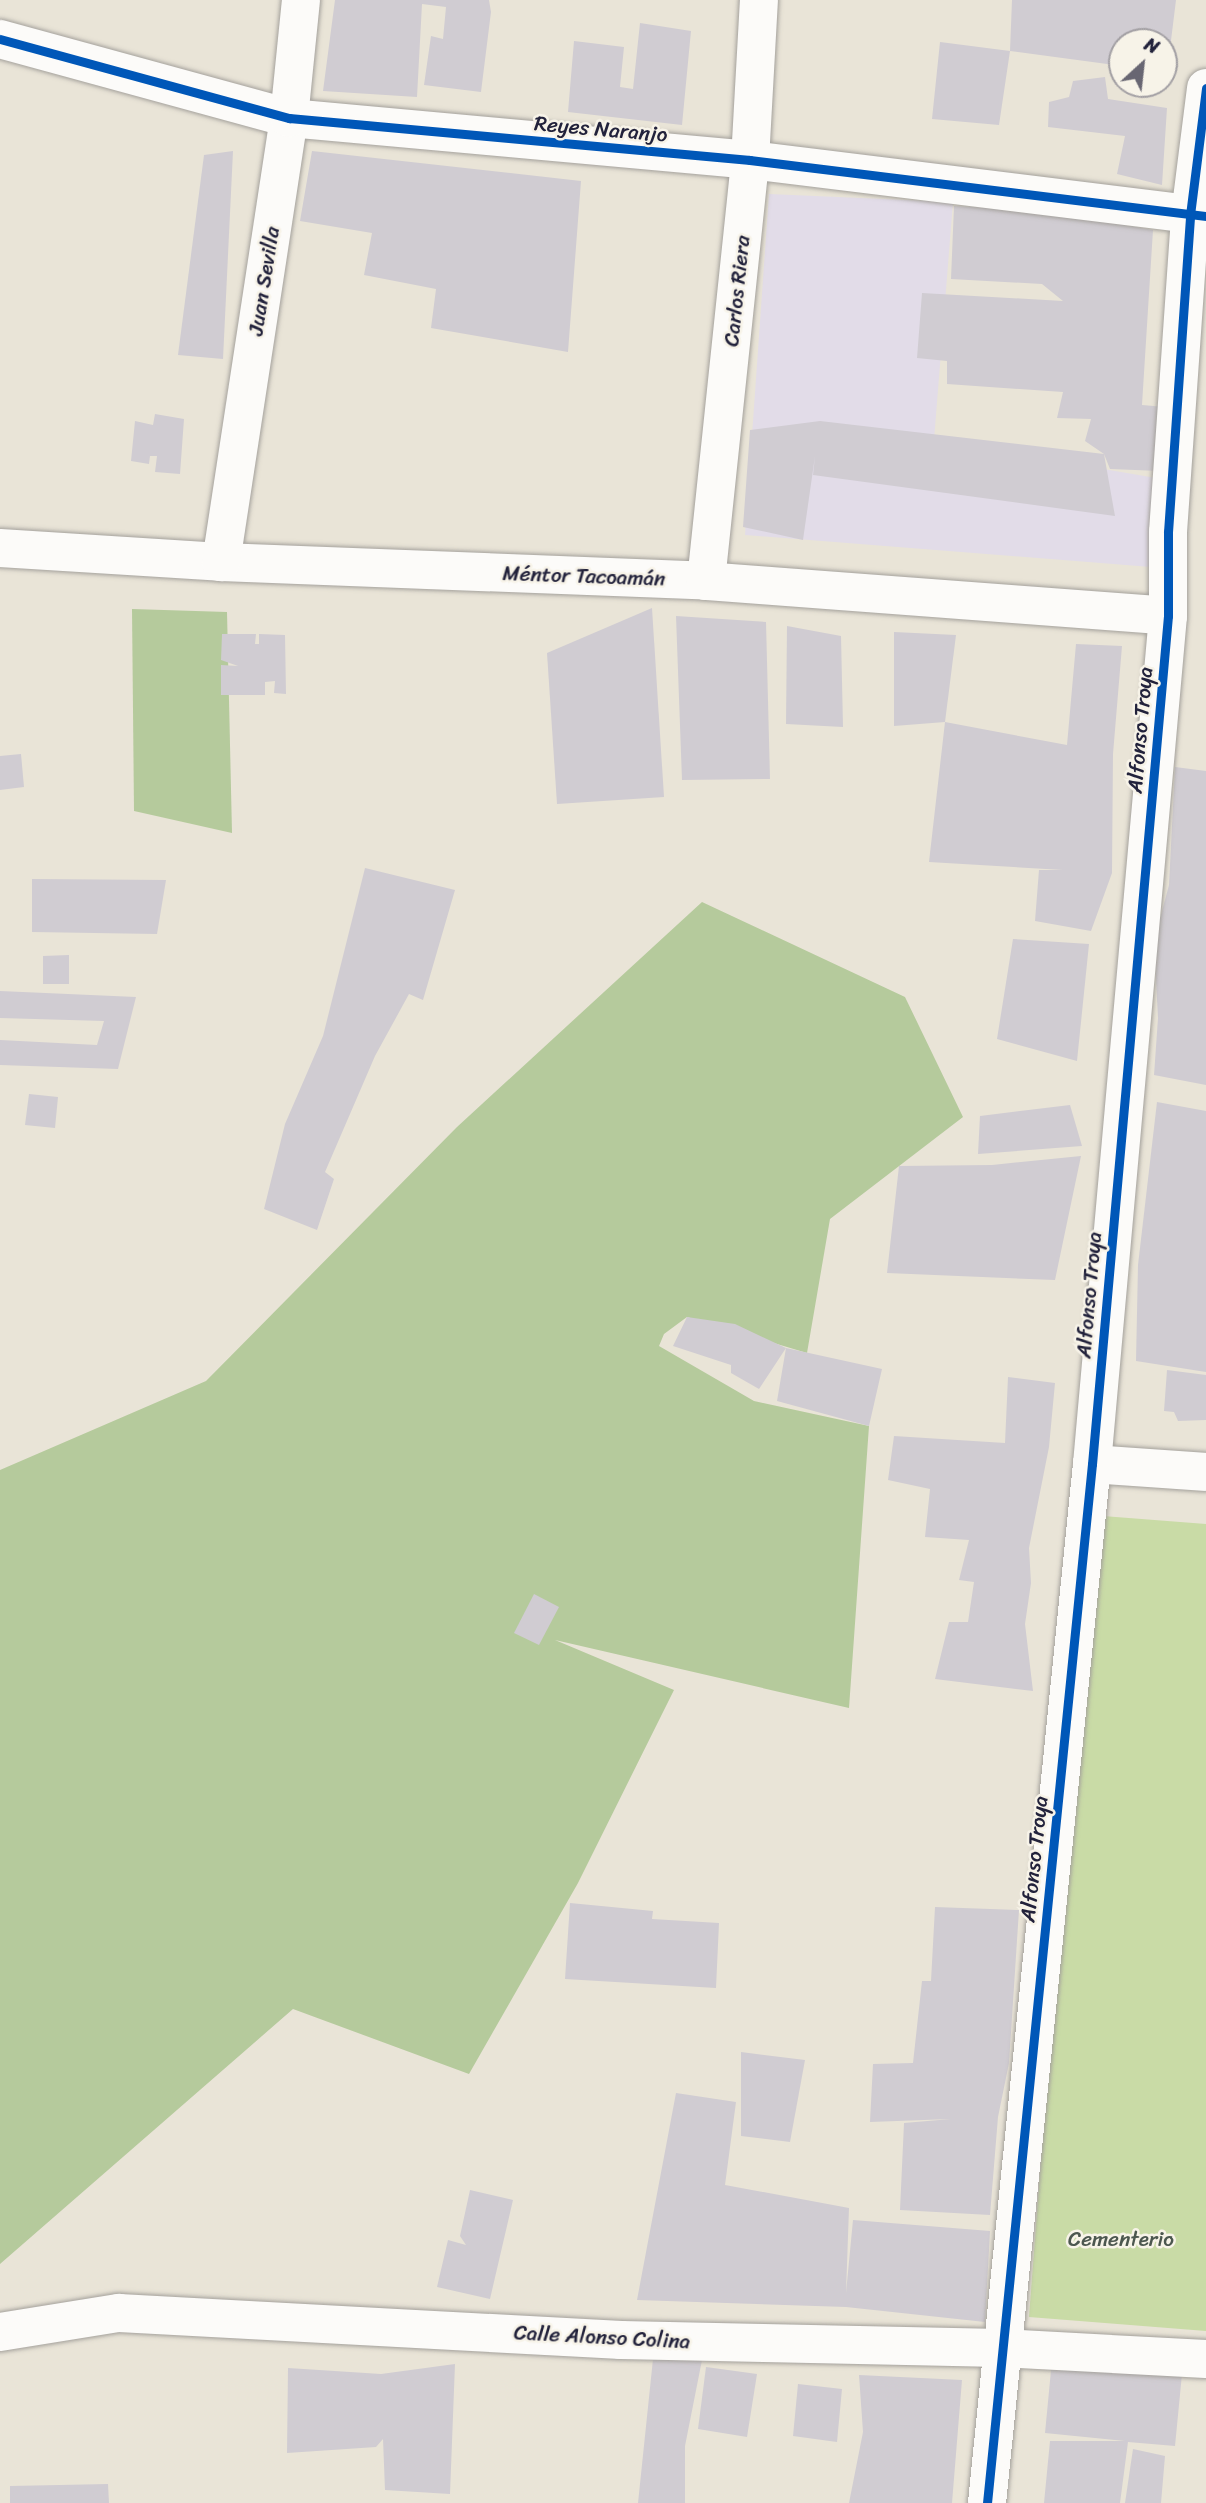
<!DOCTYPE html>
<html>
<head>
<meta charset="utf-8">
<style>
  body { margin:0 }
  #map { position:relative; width:1206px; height:2503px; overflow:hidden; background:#e9e4d7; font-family:Sriracha,sans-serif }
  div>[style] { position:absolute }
  .built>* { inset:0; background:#e2dce8 }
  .green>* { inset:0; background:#c9dba6 }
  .forest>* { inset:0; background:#b5ca9c }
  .building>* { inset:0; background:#d0ccd2 }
  .roads { filter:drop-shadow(0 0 2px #a4a19c) drop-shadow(0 0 2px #a4a19c) }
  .street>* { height:38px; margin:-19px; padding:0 19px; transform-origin:19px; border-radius:19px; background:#fcfbf9 }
  .cycleway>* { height:9px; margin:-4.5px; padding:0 4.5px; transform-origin:4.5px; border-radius:4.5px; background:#0057b8 }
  span { translate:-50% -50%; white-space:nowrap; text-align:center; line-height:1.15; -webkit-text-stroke:5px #f7f3e8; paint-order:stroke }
  .street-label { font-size:21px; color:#22223b }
  .park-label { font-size:21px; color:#4c574f }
  .north { position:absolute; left:1108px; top:28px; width:70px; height:70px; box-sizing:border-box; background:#f7f3e8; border:2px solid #a29fa3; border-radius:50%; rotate:27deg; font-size:19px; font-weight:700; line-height:28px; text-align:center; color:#22223b }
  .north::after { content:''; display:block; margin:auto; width:24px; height:32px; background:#686672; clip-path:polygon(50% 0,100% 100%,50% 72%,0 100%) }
</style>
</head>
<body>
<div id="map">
  <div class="built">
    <i style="clip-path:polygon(769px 194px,953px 202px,934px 440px,1156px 478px,1151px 567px,745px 535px)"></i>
  </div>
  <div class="green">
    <i style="clip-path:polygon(1090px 1515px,1206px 1524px,1206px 2331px,1029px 2317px)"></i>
  </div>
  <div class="forest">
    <i style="clip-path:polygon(132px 609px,227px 612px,232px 833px,134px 811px)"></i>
    <i style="clip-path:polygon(702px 902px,905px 997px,963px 1117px,830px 1219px,807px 1353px,687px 1317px,664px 1334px,659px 1346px,754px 1401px,869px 1426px,849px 1708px,555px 1640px,674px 1690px,578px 1883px,469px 2074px,293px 2009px,0 2264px,0 1470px,206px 1381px,457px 1127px)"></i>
  </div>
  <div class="building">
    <i style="clip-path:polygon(335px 0,489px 0,491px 12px,481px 92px,424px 85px,431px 36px,443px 39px,446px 7px,422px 4px,417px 97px,323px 91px)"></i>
    <i style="clip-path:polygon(1012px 0,1176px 0,1167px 73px,1164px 42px,1122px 42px,1122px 66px,1010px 51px,999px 125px,932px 119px,940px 42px,1010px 51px)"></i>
    <i style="clip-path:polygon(640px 23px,691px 31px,682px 125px,568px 112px,574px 41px,624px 47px,620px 87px,633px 89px)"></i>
    <i style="clip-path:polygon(1105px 77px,1108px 99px,1167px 108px,1162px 185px,1117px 174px,1125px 136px,1048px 127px,1049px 102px,1069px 97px,1073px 81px)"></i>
    <i style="clip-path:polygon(233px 151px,223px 359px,178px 355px,204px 155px)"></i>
    <i style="clip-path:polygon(312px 151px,581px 181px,568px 352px,431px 328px,436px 289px,364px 275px,372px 233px,300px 221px)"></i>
    <i style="clip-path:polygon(954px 206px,1045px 211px,1153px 230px,1142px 405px,1165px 407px,1160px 471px,1110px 469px,1104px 454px,1115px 516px,813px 475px,815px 456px,803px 540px,743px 527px,750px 430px,820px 421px,1104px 454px,1085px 441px,1091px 419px,1057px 418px,1063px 392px,947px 384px,947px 361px,917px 358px,922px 293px,1063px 301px,1042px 284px,951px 279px)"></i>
    <i style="clip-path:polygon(155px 414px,184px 419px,180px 474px,155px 472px,157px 456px,150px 456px,149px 464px,131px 461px,135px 421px,153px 425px)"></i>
    <i style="clip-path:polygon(652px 608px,664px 797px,557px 804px,547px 653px)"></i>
    <i style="clip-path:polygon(676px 616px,766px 622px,770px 779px,682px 780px)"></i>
    <i style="clip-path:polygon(787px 626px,841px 636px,843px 727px,786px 724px)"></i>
    <i style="clip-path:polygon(894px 632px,956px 635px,945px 722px,894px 726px)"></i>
    <i style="clip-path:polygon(222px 634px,256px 634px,255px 644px,259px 644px,259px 634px,285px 635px,286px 694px,274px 693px,275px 681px,265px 682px,265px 695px,221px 695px,221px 665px,238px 666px,221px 660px)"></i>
    <i style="clip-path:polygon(1076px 644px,1122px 646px,1113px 754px,1112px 873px,1091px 931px,1035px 921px,1039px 870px,1063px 870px,929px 862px,945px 722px,1067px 745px)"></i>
    <i style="clip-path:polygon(21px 754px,24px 787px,0 790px,0 756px)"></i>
    <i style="clip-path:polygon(1175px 767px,1206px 771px,1206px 1085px,1154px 1075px,1158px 1018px,1154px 941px,1169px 885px)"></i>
    <i style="clip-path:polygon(365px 868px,455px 890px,423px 1000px,409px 994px,375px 1056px,325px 1172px,334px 1179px,317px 1230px,264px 1209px,285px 1124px,323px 1036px)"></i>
    <i style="clip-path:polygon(32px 879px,166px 880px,157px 934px,32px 932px)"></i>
    <i style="clip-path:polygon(1013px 939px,1089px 944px,1077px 1061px,997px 1039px)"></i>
    <i style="clip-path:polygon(69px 955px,69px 984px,43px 984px,43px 956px)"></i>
    <i style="clip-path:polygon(0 991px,136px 997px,118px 1069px,0 1065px,0 1040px,97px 1045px,104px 1021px,0 1018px)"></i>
    <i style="clip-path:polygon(29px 1094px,58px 1097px,55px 1128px,25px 1125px)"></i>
    <i style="clip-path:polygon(1157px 1102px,1206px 1111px,1206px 1372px,1136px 1361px,1138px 1265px)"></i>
    <i style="clip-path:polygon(1070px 1105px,1082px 1146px,978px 1154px,980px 1116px)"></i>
    <i style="clip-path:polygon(1081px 1156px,1055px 1280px,887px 1273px,899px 1166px,992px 1165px)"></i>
    <i style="clip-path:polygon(687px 1317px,735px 1324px,786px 1348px,882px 1369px,869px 1426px,777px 1401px,786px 1348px,759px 1389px,731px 1373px,731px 1365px,673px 1346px)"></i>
    <i style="clip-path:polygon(1167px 1370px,1206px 1375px,1206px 1420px,1178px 1421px,1174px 1412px,1164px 1411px)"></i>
    <i style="clip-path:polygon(1008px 1377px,1055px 1383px,1049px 1447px,1029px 1548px,1031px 1583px,1025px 1624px,1033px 1691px,935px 1679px,949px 1622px,968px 1622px,974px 1582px,959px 1580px,969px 1540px,925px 1537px,930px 1489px,888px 1480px,894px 1436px,1005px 1443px)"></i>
    <i style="clip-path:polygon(534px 1594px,559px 1607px,539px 1645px,514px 1633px)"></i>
    <i style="clip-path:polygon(570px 1903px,653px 1911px,652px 1919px,719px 1923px,716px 1988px,565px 1979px)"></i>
    <i style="clip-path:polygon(935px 1907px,1019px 1910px,1009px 2063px,998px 2117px,990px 2215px,900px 2210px,904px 2123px,951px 2119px,870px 2122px,873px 2064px,913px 2063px,922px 1981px,931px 1981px)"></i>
    <i style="clip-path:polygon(741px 2052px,805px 2060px,790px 2142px,741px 2136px)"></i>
    <i style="clip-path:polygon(676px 2093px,736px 2102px,725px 2185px,849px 2208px,846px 2293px,853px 2220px,990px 2231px,985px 2322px,846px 2307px,637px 2300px)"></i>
    <i style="clip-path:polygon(470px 2190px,513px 2200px,490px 2299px,437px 2287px,448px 2240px,466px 2245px,460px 2236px)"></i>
    <i style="clip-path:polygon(653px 2359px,702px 2360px,685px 2446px,685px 2503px,638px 2503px)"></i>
    <i style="clip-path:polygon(1052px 2360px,1182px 2374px,1175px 2446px,1128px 2442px,1120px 2503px,1044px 2503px,1050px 2441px,1125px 2441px,1045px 2433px)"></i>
    <i style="clip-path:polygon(455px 2364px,450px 2494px,385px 2490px,383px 2439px,376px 2447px,287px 2453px,288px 2368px,381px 2374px)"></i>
    <i style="clip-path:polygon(706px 2367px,757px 2374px,747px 2437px,698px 2429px)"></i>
    <i style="clip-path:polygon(859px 2375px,962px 2380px,952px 2503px,849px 2503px,863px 2432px)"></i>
    <i style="clip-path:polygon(798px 2384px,842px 2389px,837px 2442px,793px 2436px)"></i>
    <i style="clip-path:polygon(1133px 2449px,1165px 2456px,1161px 2503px,1125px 2503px)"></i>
    <i style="clip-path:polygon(108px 2484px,109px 2503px,10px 2503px,10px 2486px)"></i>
  </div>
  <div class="roads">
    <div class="street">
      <i style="left:0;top:39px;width:300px;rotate:15.3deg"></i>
      <i style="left:289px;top:118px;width:463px;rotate:5.2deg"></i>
      <i style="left:750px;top:160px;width:459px;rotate:7deg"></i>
      <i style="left:0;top:548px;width:221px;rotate:3.6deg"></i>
      <i style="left:221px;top:562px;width:485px;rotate:2.2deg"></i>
      <i style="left:706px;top:581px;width:463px;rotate:4.3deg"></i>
      <i style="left:221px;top:562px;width:449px;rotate:-81.3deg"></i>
      <i style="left:289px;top:118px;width:119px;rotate:-84.2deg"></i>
      <i style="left:706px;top:581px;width:423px;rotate:-84deg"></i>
      <i style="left:750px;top:160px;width:160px;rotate:-86.8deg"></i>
      <i style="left:1092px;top:1464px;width:114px;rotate:4deg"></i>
      <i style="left:0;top:2332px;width:121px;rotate:-9.1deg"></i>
      <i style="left:119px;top:2313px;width:503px;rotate:3.08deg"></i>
      <i style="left:621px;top:2340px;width:380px;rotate:1.2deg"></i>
      <i style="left:1001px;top:2348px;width:205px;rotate:3.1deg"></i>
      <i style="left:987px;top:2503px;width:1044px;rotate:-84.23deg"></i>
      <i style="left:1092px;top:1464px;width:851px;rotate:-84.88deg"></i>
      <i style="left:1168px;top:616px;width:84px;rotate:-90deg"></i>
      <i style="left:1168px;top:532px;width:318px;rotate:-86deg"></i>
      <i style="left:1190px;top:215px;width:128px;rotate:-82.8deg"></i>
    </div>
  </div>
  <div class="cycleway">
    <i style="left:0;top:39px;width:300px;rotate:15.3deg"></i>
    <i style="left:289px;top:118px;width:463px;rotate:5.2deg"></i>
    <i style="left:750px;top:160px;width:459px;rotate:7deg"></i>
    <i style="left:987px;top:2503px;width:1044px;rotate:-84.23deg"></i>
    <i style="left:1092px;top:1464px;width:851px;rotate:-84.88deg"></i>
    <i style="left:1168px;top:616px;width:84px;rotate:-90deg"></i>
    <i style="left:1168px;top:532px;width:318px;rotate:-86deg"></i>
    <i style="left:1190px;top:215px;width:128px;rotate:-82.8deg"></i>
  </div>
  <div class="street-label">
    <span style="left:601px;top:129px;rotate:5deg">Reyes Naranjo</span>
    <span style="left:264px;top:281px;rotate:-81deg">Juan Sevilla</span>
    <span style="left:737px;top:291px;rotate:-84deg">Carlos Riera</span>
    <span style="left:584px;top:576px;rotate:2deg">Méntor Tacoamán</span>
    <span style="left:1140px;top:730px;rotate:-85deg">Alfonso Troya</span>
    <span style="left:1089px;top:1295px;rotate:-85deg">Alfonso Troya</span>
    <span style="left:1034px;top:1859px;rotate:-84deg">Alfonso Troya</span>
    <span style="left:602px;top:2337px;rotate:3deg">Calle Alonso Colina</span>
  </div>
  <div class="park-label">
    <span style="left:1121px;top:2239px">Cementerio</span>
  </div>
  <div class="north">N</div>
</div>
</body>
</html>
